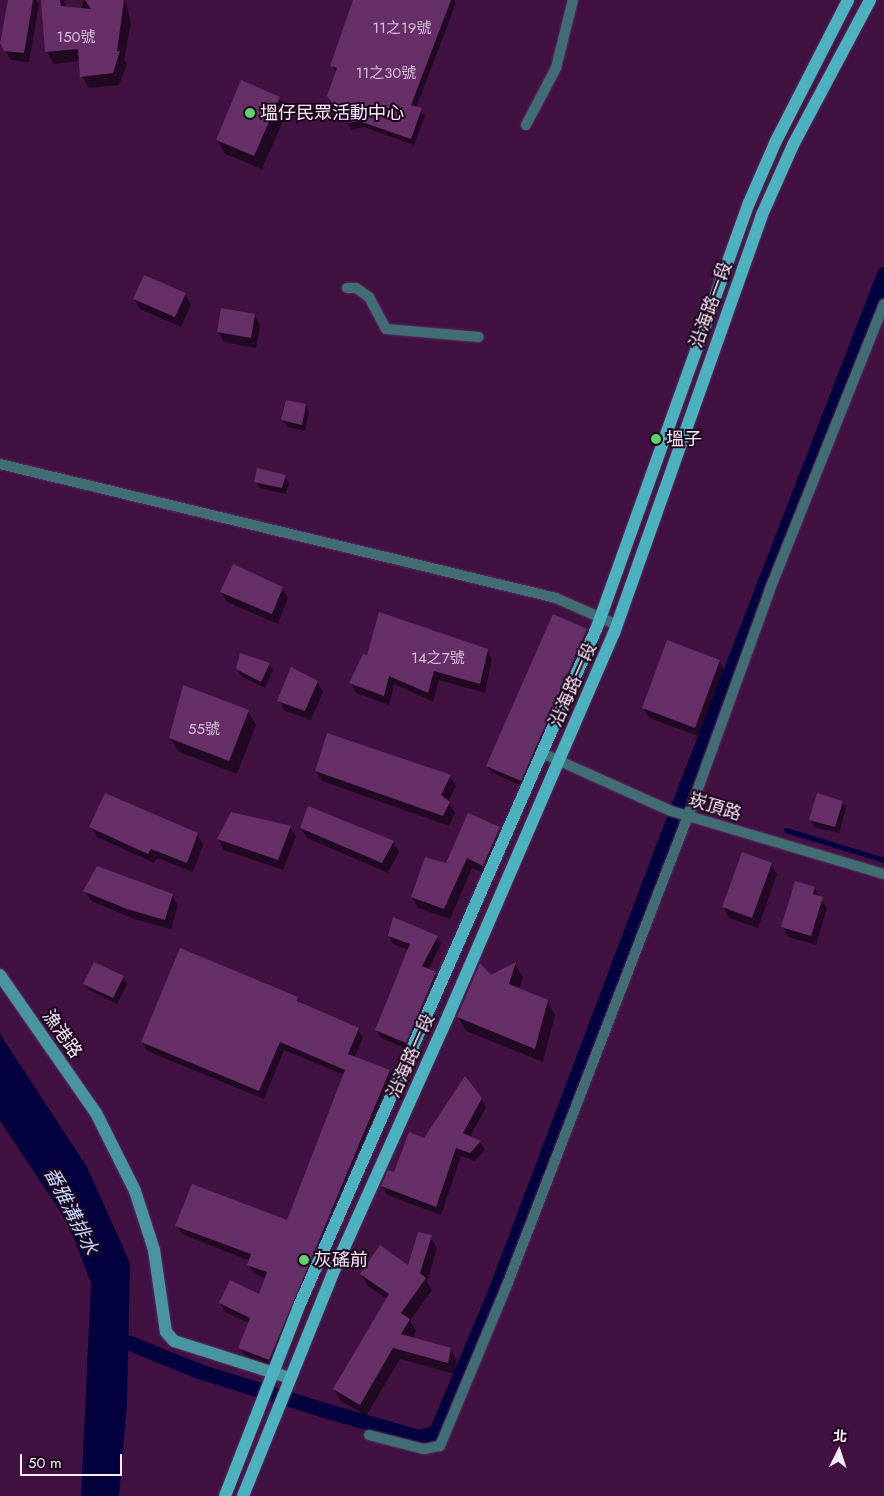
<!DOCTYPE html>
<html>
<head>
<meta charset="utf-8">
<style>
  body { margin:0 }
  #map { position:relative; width:884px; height:1496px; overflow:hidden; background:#411142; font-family:Jost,"Noto Sans TC",sans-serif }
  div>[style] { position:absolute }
  .water>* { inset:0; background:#02013e }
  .shadow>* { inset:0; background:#0007 }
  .stream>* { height:4.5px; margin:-2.25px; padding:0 2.25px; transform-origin:2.25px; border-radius:2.25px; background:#02013e }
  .canal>* { height:15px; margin:-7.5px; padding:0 7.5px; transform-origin:7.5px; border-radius:7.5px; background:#02013e }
  .building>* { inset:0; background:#672f68 }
  .roads { filter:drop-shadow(0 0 1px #5b305c) drop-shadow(0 0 1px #5b305c) }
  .street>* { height:10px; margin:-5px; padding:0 5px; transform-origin:5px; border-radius:5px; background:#416e74 }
  .secondary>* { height:12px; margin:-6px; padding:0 6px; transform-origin:6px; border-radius:6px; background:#48959e }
  .primary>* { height:12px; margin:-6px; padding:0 6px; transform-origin:6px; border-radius:6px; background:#4cb2bf }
  .dots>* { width:14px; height:14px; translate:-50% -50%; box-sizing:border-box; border:2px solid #1c081d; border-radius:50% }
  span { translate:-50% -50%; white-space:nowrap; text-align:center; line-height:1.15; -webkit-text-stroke:4px #1c081d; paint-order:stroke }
  .number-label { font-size:15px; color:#d8bcd8 }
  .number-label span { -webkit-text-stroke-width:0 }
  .poi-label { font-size:18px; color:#fdebfd }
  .left { translate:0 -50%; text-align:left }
  .street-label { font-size:18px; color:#fdebfd }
  .water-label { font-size:19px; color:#c6d7fd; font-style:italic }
  .north { position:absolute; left:814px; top:1426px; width:50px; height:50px; -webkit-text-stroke:4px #1c081d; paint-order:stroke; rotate:4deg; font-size:14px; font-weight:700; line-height:20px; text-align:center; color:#fdebfd }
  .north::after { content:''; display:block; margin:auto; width:18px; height:22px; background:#fdebfd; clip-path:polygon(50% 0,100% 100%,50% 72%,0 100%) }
  .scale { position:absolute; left:20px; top:1454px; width:102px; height:22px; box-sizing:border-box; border:2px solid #fdebfd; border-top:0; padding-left:6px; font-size:15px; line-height:18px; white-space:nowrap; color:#fdebfd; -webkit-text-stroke:4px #1c081d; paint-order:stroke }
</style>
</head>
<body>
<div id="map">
  <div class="water">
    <i style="clip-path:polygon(0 1034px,87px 1167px,130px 1263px,127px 1404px,119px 1496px,81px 1496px,91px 1283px,68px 1223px,0 1121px)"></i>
  </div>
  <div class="shadow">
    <i style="clip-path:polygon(9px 0,36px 0,39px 4px,29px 62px,11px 60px,0 41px)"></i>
    <i style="clip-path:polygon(42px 0,63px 0,66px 7px,81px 9px,84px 0,125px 0,131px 23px,124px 60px,127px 64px,119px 85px,89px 88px,82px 76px,80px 61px,54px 64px,47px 52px)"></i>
    <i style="clip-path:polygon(356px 0,454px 0,456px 3px,416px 108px,425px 116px,414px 145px,364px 127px,352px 130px,333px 103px,337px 73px,331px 65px)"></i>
    <i style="clip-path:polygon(279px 98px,287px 112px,262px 169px,225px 154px,217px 140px)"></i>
    <i style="clip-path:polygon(185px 294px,191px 305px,181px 327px,140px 309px,134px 299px)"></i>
    <i style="clip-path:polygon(255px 315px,260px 326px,256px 348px,224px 342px,218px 332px)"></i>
    <i style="clip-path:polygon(306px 405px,309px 412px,305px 431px,287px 427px,283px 420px)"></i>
    <i style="clip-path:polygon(285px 476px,289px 483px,286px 494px,259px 488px,256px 481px)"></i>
    <i style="clip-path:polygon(282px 588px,288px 598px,278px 624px,227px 602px,221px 592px)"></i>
    <i style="clip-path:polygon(586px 630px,590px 636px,524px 787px,491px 772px,487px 765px)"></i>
    <i style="clip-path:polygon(487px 650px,492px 659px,485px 693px,439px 680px,433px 702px,394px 684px,389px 705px,356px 693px,351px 683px)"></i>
    <i style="clip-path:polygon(719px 661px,725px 671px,701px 737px,649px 718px,643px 708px)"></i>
    <i style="clip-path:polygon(269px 664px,273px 670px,265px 688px,241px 676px,237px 669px)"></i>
    <i style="clip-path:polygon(317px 682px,323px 692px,311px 720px,285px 711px,279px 700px)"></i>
    <i style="clip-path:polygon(248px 711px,256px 725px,237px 774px,179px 752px,170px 738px)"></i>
    <i style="clip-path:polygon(316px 771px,450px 776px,456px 786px,448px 802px,455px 813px,449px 826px,322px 781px)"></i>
    <i style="clip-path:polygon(842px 802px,846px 808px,839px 833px,814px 827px,811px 820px)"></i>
    <i style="clip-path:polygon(91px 827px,197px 834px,203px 845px,193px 872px,157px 858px,154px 863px,97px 837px)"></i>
    <i style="clip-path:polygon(290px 827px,296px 837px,283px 870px,224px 850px,218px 839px)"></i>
    <i style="clip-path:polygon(301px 828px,393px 842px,399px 852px,388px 873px,307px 838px)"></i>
    <i style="clip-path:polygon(500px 828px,506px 838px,489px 875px,472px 868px,450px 919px,418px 908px,412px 897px,447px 865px)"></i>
    <i style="clip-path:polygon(771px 864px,777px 874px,758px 928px,729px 918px,723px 907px)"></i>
    <i style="clip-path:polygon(814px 888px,827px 908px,816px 945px,788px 937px,783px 927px)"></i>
    <i style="clip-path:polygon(85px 891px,172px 895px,178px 905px,171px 929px,134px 919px,91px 901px)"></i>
    <i style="clip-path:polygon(389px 936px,437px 937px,441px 944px,428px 970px,435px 973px,440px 981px,410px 1050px,381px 1038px,376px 1030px,409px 950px,393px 944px)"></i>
    <i style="clip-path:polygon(515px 964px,523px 977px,519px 990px,547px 1001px,555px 1015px,543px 1062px,466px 1031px,458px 1017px,491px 977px)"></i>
    <i style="clip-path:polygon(123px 977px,127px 984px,117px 1004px,89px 990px,85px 984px)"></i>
    <i style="clip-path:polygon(298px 998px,302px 1005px,358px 1029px,363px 1038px,354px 1058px,390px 1071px,395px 1080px,274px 1368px,245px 1356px,240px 1348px,249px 1323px,225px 1312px,220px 1303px,259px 1296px,266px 1278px,254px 1274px,249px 1265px,250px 1261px,182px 1234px,177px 1226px,288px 1222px,344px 1075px,284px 1050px,264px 1099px,147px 1051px,142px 1042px)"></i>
    <i style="clip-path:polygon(481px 1098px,486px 1107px,470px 1137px,480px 1142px,485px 1150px,475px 1161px,461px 1156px,441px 1215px,387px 1195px,382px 1186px,424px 1140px)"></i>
    <i style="clip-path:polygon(431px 1237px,437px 1248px,427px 1282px,432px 1290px,410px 1321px,416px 1331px,412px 1339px,451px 1349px,457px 1361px,454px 1374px,400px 1359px,366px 1416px,341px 1401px,334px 1389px,387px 1299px,368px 1286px,361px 1274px,409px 1267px)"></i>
  </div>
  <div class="stream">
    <i style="left:786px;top:830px;width:102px;rotate:17deg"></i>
  </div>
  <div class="canal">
    <i style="left:110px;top:1335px;width:96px;rotate:22deg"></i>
    <i style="left:199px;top:1371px;width:131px;rotate:17.3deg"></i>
    <i style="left:324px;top:1410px;width:99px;rotate:15.9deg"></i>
    <i style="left:419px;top:1437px;width:18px;rotate:-16deg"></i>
    <i style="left:436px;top:1432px;width:155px;rotate:-67.2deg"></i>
    <i style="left:496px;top:1289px;width:538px;rotate:-69.31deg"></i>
    <i style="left:686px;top:786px;width:549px;rotate:-68.86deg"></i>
  </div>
  <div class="building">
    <i style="clip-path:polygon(8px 0,33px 0,24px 53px,4px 51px,0 43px)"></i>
    <i style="clip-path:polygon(41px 0,60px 0,61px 6px,91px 9px,85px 0,124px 0,117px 51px,120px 51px,113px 73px,80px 77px,78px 49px,45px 52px)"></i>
    <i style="clip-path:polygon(353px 0,451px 0,411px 105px,422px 108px,411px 139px,359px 121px,348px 123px,327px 96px,337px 68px,330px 66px)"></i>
    <i style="clip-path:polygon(241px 80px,280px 97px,254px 156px,216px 140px)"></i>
    <i style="clip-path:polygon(144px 275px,186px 293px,175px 317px,133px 299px)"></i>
    <i style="clip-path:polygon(221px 308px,255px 314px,251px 338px,217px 332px)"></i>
    <i style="clip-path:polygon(286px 400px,306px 404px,302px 425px,281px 420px)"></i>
    <i style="clip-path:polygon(257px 468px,286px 475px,282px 488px,254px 482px)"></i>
    <i style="clip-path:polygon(233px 564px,283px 587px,272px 614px,220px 592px)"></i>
    <i style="clip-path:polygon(379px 612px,488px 649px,480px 684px,434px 671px,428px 693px,389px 676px,384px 696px,349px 683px,363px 654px,367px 655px)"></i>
    <i style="clip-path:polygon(553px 614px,587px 629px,521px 781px,486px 766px)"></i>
    <i style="clip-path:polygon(667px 640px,720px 660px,695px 728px,642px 708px)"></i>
    <i style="clip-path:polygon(240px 653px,270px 663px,261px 682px,236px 669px)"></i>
    <i style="clip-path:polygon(291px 667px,318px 681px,305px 711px,277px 701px)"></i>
    <i style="clip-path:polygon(183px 685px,249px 710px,229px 761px,169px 738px)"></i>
    <i style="clip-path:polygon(327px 733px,451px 775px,441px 795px,450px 802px,443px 816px,315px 771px)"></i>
    <i style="clip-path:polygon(105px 793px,198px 833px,187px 863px,151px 849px,148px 854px,89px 827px)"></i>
    <i style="clip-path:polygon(817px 793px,843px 801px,835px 827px,809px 820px)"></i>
    <i style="clip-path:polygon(308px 806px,394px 841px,382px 863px,300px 828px)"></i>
    <i style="clip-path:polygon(231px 812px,291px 826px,278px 860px,217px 839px)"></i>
    <i style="clip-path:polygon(468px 813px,500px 827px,483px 866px,467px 858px,444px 909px,411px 897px,425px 857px,446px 863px)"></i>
    <i style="clip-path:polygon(742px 852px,772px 863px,752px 918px,722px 907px)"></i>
    <i style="clip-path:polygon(97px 866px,173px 894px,165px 920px,127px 909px,83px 891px)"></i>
    <i style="clip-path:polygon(795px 881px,815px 887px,813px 894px,823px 897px,811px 936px,781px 927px)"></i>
    <i style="clip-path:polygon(393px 917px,438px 936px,422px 966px,436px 972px,406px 1043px,375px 1030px,410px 944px,388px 936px)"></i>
    <i style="clip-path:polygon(180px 948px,298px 997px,297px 1001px,359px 1028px,348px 1054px,390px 1070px,269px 1360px,238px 1348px,250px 1318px,219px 1303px,230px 1280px,259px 1294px,267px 1272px,247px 1265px,251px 1254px,175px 1226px,192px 1184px,287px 1220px,345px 1070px,280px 1042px,259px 1091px,141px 1042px)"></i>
    <i style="clip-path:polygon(94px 962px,124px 976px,113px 998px,83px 984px)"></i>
    <i style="clip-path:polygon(516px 962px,509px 984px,548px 1000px,535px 1049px,457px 1017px,480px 963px,491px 975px)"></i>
    <i style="clip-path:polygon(465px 1076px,482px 1098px,463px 1133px,481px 1141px,470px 1153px,456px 1148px,436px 1207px,381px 1186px,388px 1170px,394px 1172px,409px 1132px,424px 1138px)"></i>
    <i style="clip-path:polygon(418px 1232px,432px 1235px,420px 1273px,426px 1278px,401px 1313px,410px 1319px,401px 1334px,451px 1348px,448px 1363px,393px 1348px,360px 1405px,333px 1389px,389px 1294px,360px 1274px,380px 1245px,408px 1265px)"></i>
  </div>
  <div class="roads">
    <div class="street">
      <i style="left:526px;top:125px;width:64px;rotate:-62.2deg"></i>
      <i style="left:556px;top:68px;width:70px;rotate:-76deg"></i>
      <i style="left:347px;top:288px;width:9px"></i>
      <i style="left:356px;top:288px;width:16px;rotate:35deg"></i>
      <i style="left:369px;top:297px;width:36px;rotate:62deg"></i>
      <i style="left:386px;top:329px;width:93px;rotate:4.9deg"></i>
      <i style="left:0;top:464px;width:572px;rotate:13.55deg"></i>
      <i style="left:556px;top:598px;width:67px;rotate:23.9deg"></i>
      <i style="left:542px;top:753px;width:141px;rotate:24.2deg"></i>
      <i style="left:671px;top:811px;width:222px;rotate:16.5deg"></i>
      <i style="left:369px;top:1435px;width:57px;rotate:14.3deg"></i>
      <i style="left:424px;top:1449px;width:16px;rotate:-11deg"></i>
      <i style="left:440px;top:1446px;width:174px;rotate:-67.4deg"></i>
      <i style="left:507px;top:1285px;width:503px;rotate:-68.9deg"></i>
      <i style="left:688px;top:816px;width:241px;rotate:-70.1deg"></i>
      <i style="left:770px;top:589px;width:307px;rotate:-68.2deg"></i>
    </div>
    <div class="secondary">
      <i style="left:0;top:975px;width:168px;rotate:55.2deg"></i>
      <i style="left:96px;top:1113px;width:87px;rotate:63.4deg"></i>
      <i style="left:135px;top:1191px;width:62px;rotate:72.1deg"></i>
      <i style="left:154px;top:1250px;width:83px;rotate:81.7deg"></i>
      <i style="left:166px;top:1332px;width:12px;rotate:48deg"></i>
      <i style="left:174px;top:1341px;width:122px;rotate:17.7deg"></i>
    </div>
    <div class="primary">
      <i style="left:225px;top:1496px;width:204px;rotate:-68.7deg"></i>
      <i style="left:299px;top:1306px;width:742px;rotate:-66.3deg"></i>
      <i style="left:597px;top:627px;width:450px;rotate:-70.3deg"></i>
      <i style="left:749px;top:203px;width:68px;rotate:-66.5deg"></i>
      <i style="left:776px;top:141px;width:158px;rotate:-62.9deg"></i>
      <i style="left:243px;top:1496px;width:246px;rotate:-68deg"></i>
      <i style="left:335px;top:1268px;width:278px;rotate:-65.8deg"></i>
      <i style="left:449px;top:1014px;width:415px;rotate:-66.6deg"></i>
      <i style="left:614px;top:633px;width:441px;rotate:-70.5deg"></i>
      <i style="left:761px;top:217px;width:79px;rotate:-66deg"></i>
      <i style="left:793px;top:145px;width:164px;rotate:-62deg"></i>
    </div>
  </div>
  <div class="dots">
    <i style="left:250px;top:113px;background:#5cd56d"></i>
    <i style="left:656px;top:439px;background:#5cd56d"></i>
    <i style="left:304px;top:1260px;background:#5cd56d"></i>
  </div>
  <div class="number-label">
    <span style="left:402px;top:29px">11之19號</span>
    <span style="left:76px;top:38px">150號</span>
    <span style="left:386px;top:74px">11之30號</span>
    <span style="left:438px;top:659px">14之7號</span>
    <span style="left:204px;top:730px">55號</span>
  </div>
  <div class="poi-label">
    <span class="left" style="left:260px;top:113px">塭仔民眾活動中心</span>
    <span class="left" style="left:666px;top:439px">塭子</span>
    <span class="left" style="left:314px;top:1260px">灰磘前</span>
  </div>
  <div class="street-label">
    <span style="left:711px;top:305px;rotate:-70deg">沿海路一段</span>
    <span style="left:573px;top:685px;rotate:-66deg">沿海路一段</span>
    <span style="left:715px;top:807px;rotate:17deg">崁頂路</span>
    <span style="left:62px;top:1034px;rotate:55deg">漁港路</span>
    <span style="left:411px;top:1056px;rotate:-66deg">沿海路一段</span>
  </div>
  <div class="water-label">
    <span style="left:71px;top:1211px;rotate:63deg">番雅溝排水</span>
  </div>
  <div class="north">北</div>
  <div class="scale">50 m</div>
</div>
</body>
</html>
